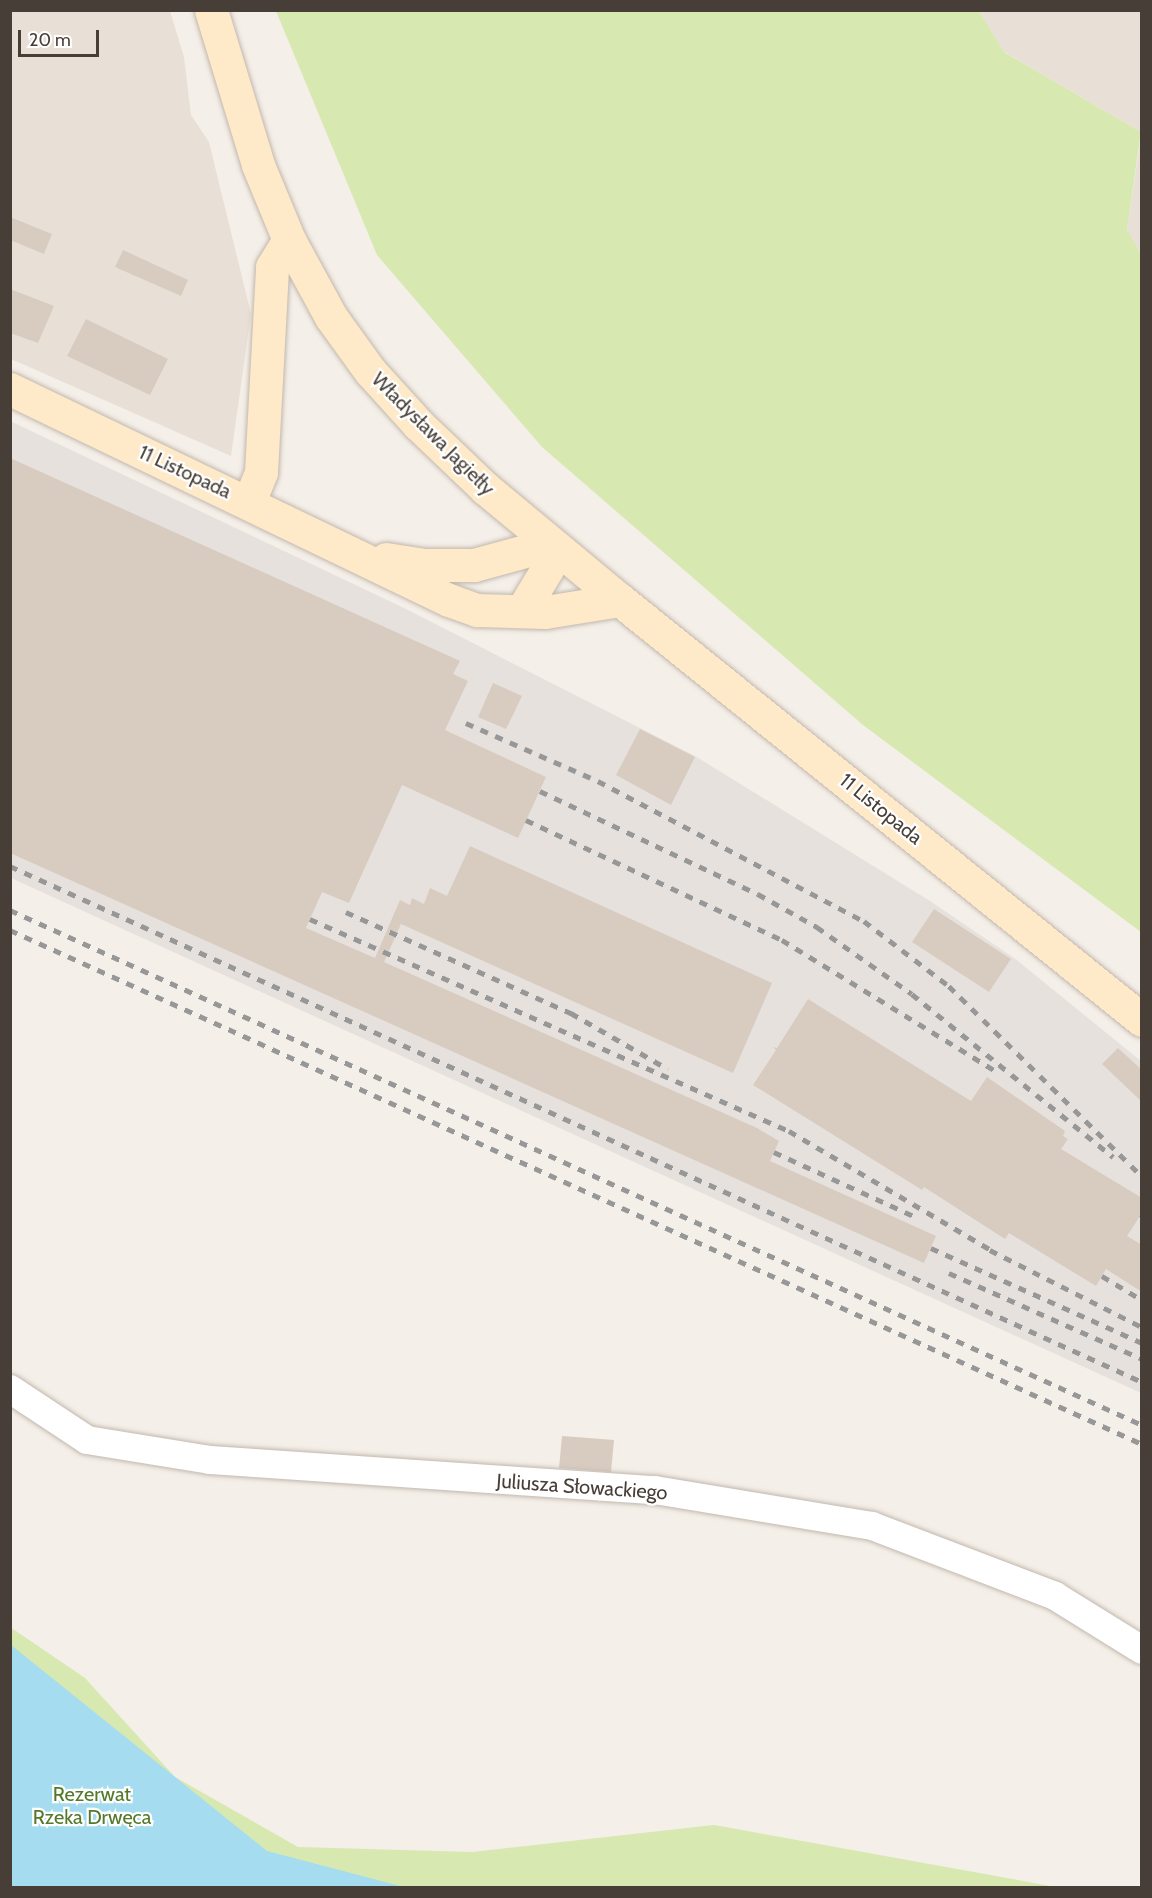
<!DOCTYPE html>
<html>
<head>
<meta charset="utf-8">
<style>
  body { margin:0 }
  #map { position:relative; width:1152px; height:1898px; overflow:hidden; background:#f4efe8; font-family:Cabin,sans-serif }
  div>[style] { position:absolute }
  .residential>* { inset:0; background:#e8e0d6 }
  .industrial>* { inset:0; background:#e6e1dd }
  .green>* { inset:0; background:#d7e8b1 }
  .water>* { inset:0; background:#a5dcf0 }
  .building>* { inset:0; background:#d8ccc1 }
  .roads { filter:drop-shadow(0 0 2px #c2b8ae) drop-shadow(0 0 2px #c2b8ae) }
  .street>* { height:28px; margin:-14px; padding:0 14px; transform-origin:14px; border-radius:14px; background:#fff }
  .secondary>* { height:33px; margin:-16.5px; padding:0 16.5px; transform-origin:16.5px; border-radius:16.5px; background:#fee9c8 }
  .rail>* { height:4.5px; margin-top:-2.25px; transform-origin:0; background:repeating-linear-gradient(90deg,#979797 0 8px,transparent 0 16px) }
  span { translate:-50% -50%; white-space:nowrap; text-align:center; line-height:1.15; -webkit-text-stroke:4.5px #fff; paint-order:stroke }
  .street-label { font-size:20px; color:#473e37 }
  .park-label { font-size:20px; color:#54792a }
  .frame { position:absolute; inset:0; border:12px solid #473e37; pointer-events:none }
  .scale { position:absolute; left:18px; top:30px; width:81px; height:27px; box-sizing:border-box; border:3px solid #473e37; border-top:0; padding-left:8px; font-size:18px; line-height:21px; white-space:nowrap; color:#473e37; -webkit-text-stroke:4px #fff; paint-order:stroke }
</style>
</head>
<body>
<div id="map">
  <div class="residential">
    <i style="clip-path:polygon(11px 11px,170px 11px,184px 57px,191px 115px,209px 142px,251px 314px,231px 456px,11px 359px)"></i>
    <i style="clip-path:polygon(979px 11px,1141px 11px,1141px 132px,1003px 51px)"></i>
    <i style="clip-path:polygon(1141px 137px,1141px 257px,1127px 229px)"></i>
  </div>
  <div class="industrial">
    <i style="clip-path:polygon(10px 421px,404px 608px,695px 756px,930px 901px,1014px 958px,1141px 1061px,1141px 1393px,11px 878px)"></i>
  </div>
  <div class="green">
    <i style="clip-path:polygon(276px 11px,979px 11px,1004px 52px,1141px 132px,1127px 229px,1142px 257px,1141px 932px,863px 725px,542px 447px,377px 255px)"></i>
    <i style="clip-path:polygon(10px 1627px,85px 1678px,175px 1777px,298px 1847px,472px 1852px,714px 1825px,1056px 1887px,11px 1887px)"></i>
  </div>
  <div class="water">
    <i style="clip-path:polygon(11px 1645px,267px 1851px,404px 1887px,11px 1887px)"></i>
  </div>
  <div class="building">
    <i style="clip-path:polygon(10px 217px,52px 234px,44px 254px,10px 240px)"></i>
    <i style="clip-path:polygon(123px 250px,188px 280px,181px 296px,115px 267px)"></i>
    <i style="clip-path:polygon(10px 289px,54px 306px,38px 343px,10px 333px)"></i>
    <i style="clip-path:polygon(86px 319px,168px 359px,150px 395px,67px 356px)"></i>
    <i style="clip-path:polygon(10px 458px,460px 661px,453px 674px,468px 681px,445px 730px,546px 777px,518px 838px,402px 785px,349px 903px,322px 892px,306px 928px,375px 958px,400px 900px,410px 905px,412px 898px,424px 904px,430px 888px,447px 896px,470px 846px,772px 983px,733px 1073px,401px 924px,384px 962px,757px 1128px,779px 1141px,770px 1161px,936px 1236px,924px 1263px,10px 853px)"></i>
    <i style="clip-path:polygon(493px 683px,522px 696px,506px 729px,478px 717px)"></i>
    <i style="clip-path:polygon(640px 729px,695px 757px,671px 805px,616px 775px)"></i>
    <i style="clip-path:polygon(934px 909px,1011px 959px,989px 992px,912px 942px)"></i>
    <i style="clip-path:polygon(808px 999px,971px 1101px,987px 1077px,1065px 1131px,1063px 1136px,1068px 1139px,1061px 1149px,1142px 1198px,1142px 1213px,1127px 1236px,1142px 1245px,1142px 1292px,1106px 1269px,1096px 1286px,1009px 1233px,1005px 1239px,924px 1187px,922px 1190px,753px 1085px,776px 1050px,773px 1047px,777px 1048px)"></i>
    <i style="clip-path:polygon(1118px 1048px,1142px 1070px,1142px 1102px,1102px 1064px)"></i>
    <i style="clip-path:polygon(562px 1436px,614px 1440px,611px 1472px,559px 1468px)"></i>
  </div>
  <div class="roads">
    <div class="street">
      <i style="left:10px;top:1389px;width:92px;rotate:33.5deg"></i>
      <i style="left:87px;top:1440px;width:125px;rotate:9.2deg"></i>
      <i style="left:210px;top:1460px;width:446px;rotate:3.9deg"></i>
      <i style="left:655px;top:1490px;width:220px;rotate:9.4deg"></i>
      <i style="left:872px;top:1526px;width:196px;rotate:20.9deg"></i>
      <i style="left:1055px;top:1596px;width:102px;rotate:31.8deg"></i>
    </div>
    <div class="secondary">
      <i style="left:211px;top:10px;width:162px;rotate:73.1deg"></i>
      <i style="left:258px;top:165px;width:81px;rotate:67.5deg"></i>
      <i style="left:289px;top:240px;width:88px;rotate:61.4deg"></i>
      <i style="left:331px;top:317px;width:67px;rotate:54.2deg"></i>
      <i style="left:370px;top:371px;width:72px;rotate:47.8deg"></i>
      <i style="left:418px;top:424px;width:93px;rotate:43.7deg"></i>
      <i style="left:485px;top:488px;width:175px;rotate:39.7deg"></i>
      <i style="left:620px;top:600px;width:670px;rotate:38.82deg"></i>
      <i style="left:10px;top:389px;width:487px;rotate:25.7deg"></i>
      <i style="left:449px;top:600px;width:30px;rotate:20deg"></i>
      <i style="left:477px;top:610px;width:68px;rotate:1.7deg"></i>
      <i style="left:545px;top:612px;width:76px;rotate:-9.1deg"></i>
      <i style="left:249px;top:502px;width:32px;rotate:-68deg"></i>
      <i style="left:261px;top:472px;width:205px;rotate:-86.9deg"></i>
      <i style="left:272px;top:267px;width:32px;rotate:-58deg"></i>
      <i style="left:386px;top:559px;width:39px;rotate:9deg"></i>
      <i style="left:425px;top:565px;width:49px"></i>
      <i style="left:474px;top:565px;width:80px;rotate:-15.3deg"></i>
      <i style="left:523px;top:609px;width:47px;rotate:-59deg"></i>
      <i style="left:547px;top:569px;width:25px;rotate:-81deg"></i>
    </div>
  </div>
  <div class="rail">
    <i style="left:466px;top:723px;width:144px;rotate:23.7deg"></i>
    <i style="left:598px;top:781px;width:301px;rotate:27.8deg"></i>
    <i style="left:864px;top:921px;width:107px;rotate:37.4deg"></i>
    <i style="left:949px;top:986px;width:271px;rotate:44.6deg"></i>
    <i style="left:540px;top:791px;width:241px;rotate:25.3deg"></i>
    <i style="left:758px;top:894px;width:68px;rotate:29.2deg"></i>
    <i style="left:817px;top:927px;width:116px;rotate:35.2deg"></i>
    <i style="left:912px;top:994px;width:259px;rotate:39deg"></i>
    <i style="left:526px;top:820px;width:283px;rotate:25.1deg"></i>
    <i style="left:782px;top:940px;width:249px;rotate:31.5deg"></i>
    <i style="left:10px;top:866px;width:1244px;rotate:24.5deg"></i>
    <i style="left:10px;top:910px;width:1244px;rotate:24.46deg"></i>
    <i style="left:346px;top:912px;width:247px;rotate:24.2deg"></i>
    <i style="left:571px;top:1013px;width:112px;rotate:30deg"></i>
    <i style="left:310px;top:919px;width:524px;rotate:23.87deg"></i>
    <i style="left:789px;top:1131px;width:240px;rotate:30.5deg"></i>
    <i style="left:10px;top:930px;width:1243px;rotate:24.42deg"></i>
    <i style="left:774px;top:1152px;width:156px;rotate:24.6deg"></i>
    <i style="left:1141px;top:1214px;width:1px;rotate:45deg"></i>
    <i style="left:931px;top:1248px;width:231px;rotate:24.2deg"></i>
    <i style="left:990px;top:1250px;width:170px;rotate:26.9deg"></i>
    <i style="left:949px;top:1273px;width:211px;rotate:24deg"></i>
    <i style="left:1102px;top:1276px;width:47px;rotate:31deg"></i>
  </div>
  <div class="street-label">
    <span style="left:433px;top:434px;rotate:45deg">Władysława Jagiełły</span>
    <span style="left:185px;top:472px;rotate:25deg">11 Listopada</span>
    <span style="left:881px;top:809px;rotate:39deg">11 Listopada</span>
    <span style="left:582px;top:1487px;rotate:4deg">Juliusza Słowackiego</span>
  </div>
  <div class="park-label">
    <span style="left:92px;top:1806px">Rezerwat<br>Rzeka Drwęca</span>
  </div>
  <div class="frame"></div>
  <div class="scale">20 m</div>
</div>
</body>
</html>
